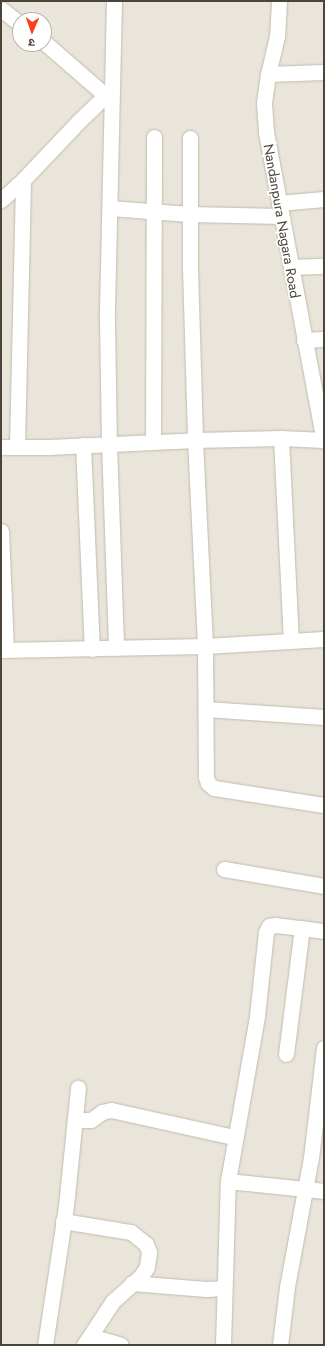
<!DOCTYPE html>
<html>
<head>
<meta charset="utf-8">
<style>
  body { margin:0 }
  #map { position:relative; width:325px; height:1346px; overflow:hidden; background:#f6f3ec; font-family:Jost,"Noto Sans Devanagari",sans-serif }
  div>[style] { position:absolute }
  .residential>* { inset:0; background:#eae5da }
  .roads { filter:drop-shadow(0 0 1px #c2bbae) drop-shadow(0 0 1px #c2bbae) }
  .minor>* { height:15px; margin:-7.5px; padding:0 7.5px; transform-origin:7.5px; border-radius:7.5px; background:#fff }
  span { translate:-50% -50%; white-space:nowrap; text-align:center; line-height:1.15; -webkit-text-stroke:3.5px #fff; paint-order:stroke }
  .street-label { font-size:14px; color:#4b4439 }
  .frame { position:absolute; inset:0; border:2px solid #4b4439; pointer-events:none }
  .north { position:absolute; left:12px; top:12px; width:40px; height:40px; box-sizing:border-box; background:#fff; border:1px solid #b7b4b0; border-radius:50%; rotate:182deg; font-size:11px; font-weight:700; line-height:16px; text-align:center; color:#4b4439 }
  .north::after { content:''; display:block; margin:auto; width:14px; height:18px; background:#fc3f1d; clip-path:polygon(50% 0,100% 100%,50% 72%,0 100%) }
</style>
</head>
<body>
<div id="map">
  <div class="residential">
    <i style="clip-path:polygon(evenodd,1px 1px,324px 1px,324px 1345px,1px 1345px,1px 1px,20px 20px,44px 20px,44px 44px,20px 44px,20px 20px)"></i>
  </div>
  <div class="roads">
    <div class="minor">
      <i style="left:114px;top:1px;width:319px;rotate:91.3deg"></i>
      <i style="left:107px;top:320px;width:124px;rotate:89.1deg"></i>
      <i style="left:109px;top:444px;width:204px;rotate:88deg"></i>
      <i style="left:279px;top:1px;width:35px;rotate:93deg"></i>
      <i style="left:277px;top:36px;width:39px;rotate:103deg"></i>
      <i style="left:268px;top:74px;width:29px;rotate:98deg"></i>
      <i style="left:264px;top:103px;width:29px;rotate:86deg"></i>
      <i style="left:266px;top:132px;width:314px;rotate:79.4deg"></i>
      <i style="left:1px;top:9px;width:24px;rotate:38deg"></i>
      <i style="left:44px;top:42px;width:81px;rotate:41deg"></i>
      <i style="left:268px;top:74px;width:56px;rotate:-2deg"></i>
      <i style="left:190px;top:138px;width:130px;rotate:90deg"></i>
      <i style="left:190px;top:268px;width:172px;rotate:88.3deg"></i>
      <i style="left:195px;top:440px;width:206px;rotate:87.2deg"></i>
      <i style="left:205px;top:646px;width:131px;rotate:89.6deg"></i>
      <i style="left:206px;top:777px;width:6px;rotate:72deg"></i>
      <i style="left:208px;top:783px;width:8px;rotate:40deg"></i>
      <i style="left:214px;top:788px;width:111px;rotate:8.8deg"></i>
      <i style="left:1px;top:200px;width:30px;rotate:-42deg"></i>
      <i style="left:279px;top:203px;width:45px;rotate:-5.1deg"></i>
      <i style="left:110px;top:208px;width:79px;rotate:4.3deg"></i>
      <i style="left:189px;top:214px;width:92px;rotate:1.2deg"></i>
      <i style="left:291px;top:267px;width:33px;rotate:-2deg"></i>
      <i style="left:304px;top:340px;width:20px;rotate:-3deg"></i>
      <i style="left:281px;top:438px;width:203px;rotate:87.2deg"></i>
      <i style="left:153px;top:442px;width:305px;rotate:-89.8deg"></i>
      <i style="left:83px;top:445px;width:204px;rotate:87.5deg"></i>
      <i style="left:1px;top:447px;width:48px"></i>
      <i style="left:49px;top:447px;width:146px;rotate:-2.7deg"></i>
      <i style="left:195px;top:440px;width:86px;rotate:-1.3deg"></i>
      <i style="left:281px;top:438px;width:43px;rotate:2.7deg"></i>
      <i style="left:17px;top:447px;width:267px;rotate:-88.7deg"></i>
      <i style="left:23px;top:180px;width:80px;rotate:-46.5deg"></i>
      <i style="left:78px;top:122px;width:47px;rotate:-44.1deg"></i>
      <i style="left:1px;top:531px;width:119px;rotate:87.6deg"></i>
      <i style="left:1px;top:650px;width:204px;rotate:-1.1deg"></i>
      <i style="left:205px;top:646px;width:119px;rotate:-3.4deg"></i>
      <i style="left:206px;top:709px;width:118px;rotate:3.9deg"></i>
      <i style="left:224px;top:869px;width:101px;rotate:9.6deg"></i>
      <i style="left:286px;top:1054px;width:127px;rotate:-82.8deg"></i>
      <i style="left:75px;top:1120px;width:16px"></i>
      <i style="left:91px;top:1120px;width:14px;rotate:-36deg"></i>
      <i style="left:102px;top:1112px;width:9px;rotate:-13deg"></i>
      <i style="left:111px;top:1110px;width:126px;rotate:12.4deg"></i>
      <i style="left:228px;top:1181px;width:97px;rotate:5.9deg"></i>
      <i style="left:63px;top:1221px;width:69px;rotate:9.2deg"></i>
      <i style="left:131px;top:1232px;width:19px;rotate:39deg"></i>
      <i style="left:146px;top:1244px;width:9px;rotate:69deg"></i>
      <i style="left:149px;top:1252px;width:15px;rotate:98deg"></i>
      <i style="left:147px;top:1267px;width:11px;rotate:124deg"></i>
      <i style="left:141px;top:1276px;width:38px;rotate:138deg"></i>
      <i style="left:113px;top:1301px;width:53px;rotate:123.4deg"></i>
      <i style="left:132px;top:1283px;width:74px;rotate:4.6deg"></i>
      <i style="left:206px;top:1289px;width:18px;rotate:-3deg"></i>
      <i style="left:90px;top:1336px;width:32px;rotate:16deg"></i>
      <i style="left:45px;top:1345px;width:141px;rotate:-81.4deg"></i>
      <i style="left:66px;top:1206px;width:119px;rotate:-84.2deg"></i>
      <i style="left:223px;top:1345px;width:164px;rotate:-88.3deg"></i>
      <i style="left:228px;top:1181px;width:168px;rotate:-80deg"></i>
      <i style="left:257px;top:1016px;width:84px;rotate:-83.9deg"></i>
      <i style="left:266px;top:932px;width:7px;rotate:-63deg"></i>
      <i style="left:269px;top:926px;width:7px;rotate:-8deg"></i>
      <i style="left:276px;top:925px;width:48px;rotate:7.1deg"></i>
      <i style="left:280px;top:1345px;width:58px;rotate:-83.1deg"></i>
      <i style="left:287px;top:1287px;width:131px;rotate:-79.5deg"></i>
      <i style="left:311px;top:1158px;width:111px;rotate:-83.3deg"></i>
    </div>
  </div>
  <div class="street-label">
    <span style="left:282px;top:221px;rotate:80deg">Nandanpura Nagara Road</span>
  </div>
  <div class="frame"></div>
  <div class="north">उ</div>
</div>
</body>
</html>
